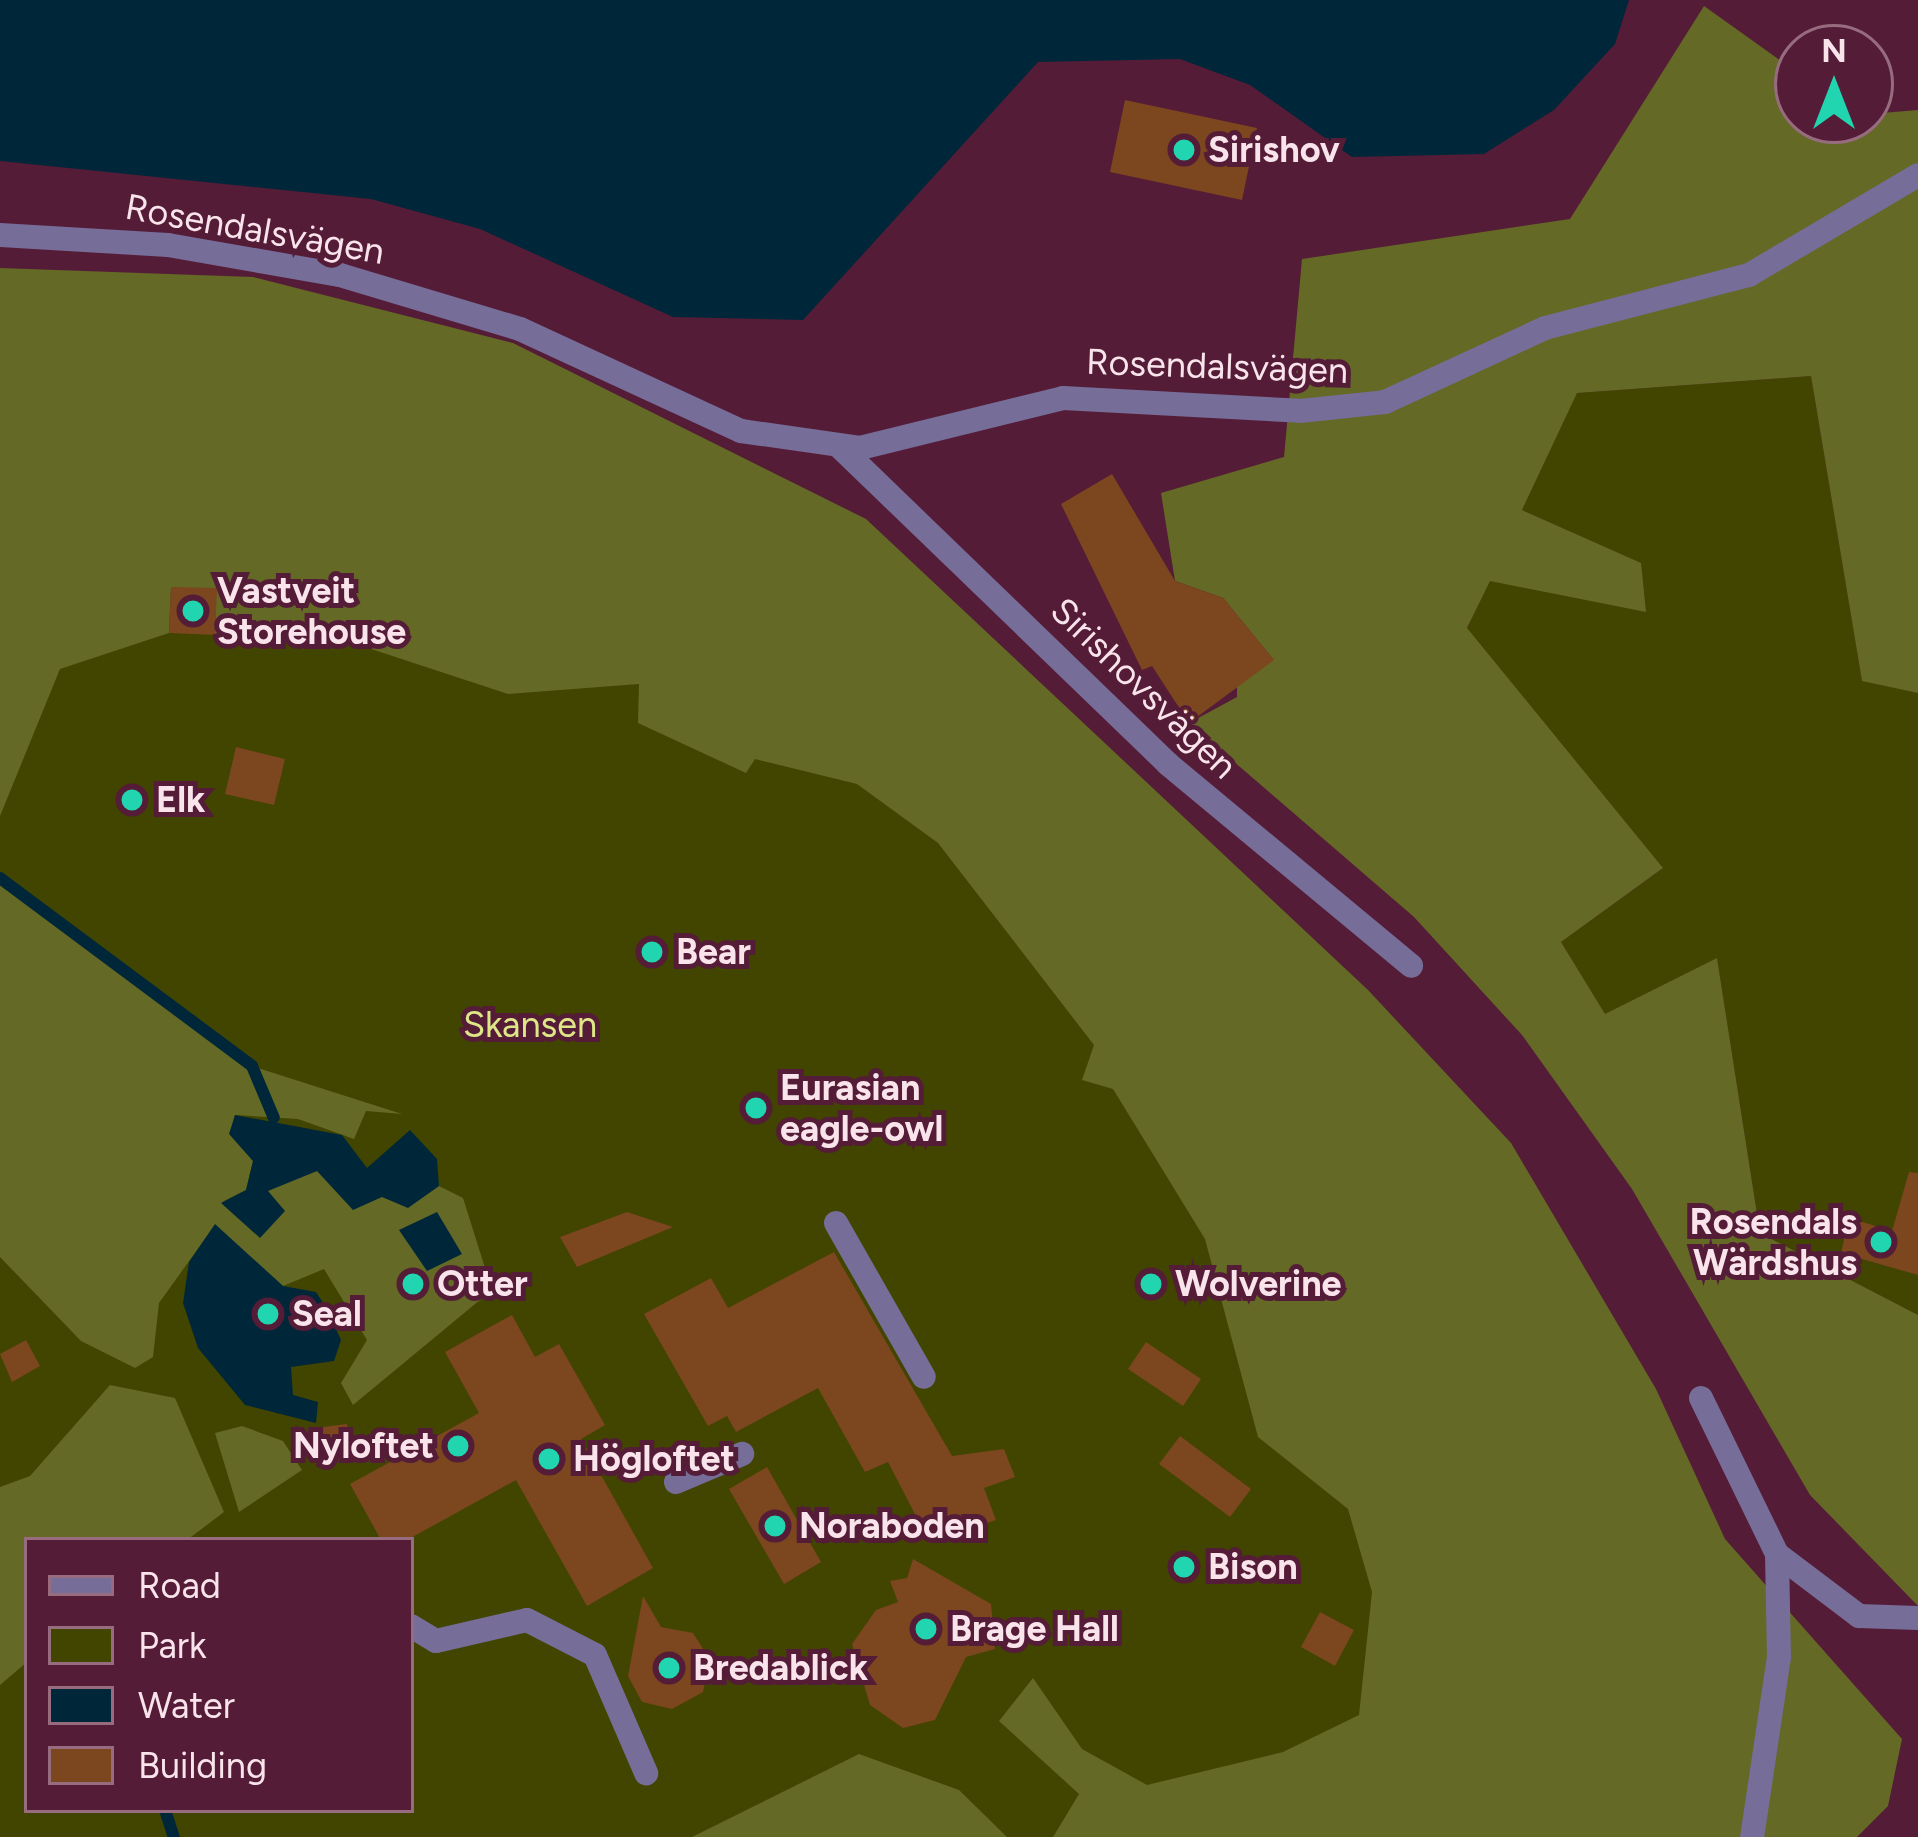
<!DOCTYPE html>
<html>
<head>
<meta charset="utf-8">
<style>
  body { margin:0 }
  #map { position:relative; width:1918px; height:1837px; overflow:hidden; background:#551c37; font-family:Figtree,sans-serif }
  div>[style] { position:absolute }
  .green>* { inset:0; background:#414500 }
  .forest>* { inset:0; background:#646926 }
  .water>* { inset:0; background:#002739 }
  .stream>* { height:12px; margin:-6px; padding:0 6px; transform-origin:6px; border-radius:6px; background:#002739 }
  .building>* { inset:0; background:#7c461f }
  .pedestrian>* { height:24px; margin:-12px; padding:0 12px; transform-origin:12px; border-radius:12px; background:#766d99 }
  .minor>* { height:24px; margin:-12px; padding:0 12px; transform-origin:12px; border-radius:12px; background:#766d99 }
  .dots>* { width:33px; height:33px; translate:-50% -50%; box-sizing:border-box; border:6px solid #551c37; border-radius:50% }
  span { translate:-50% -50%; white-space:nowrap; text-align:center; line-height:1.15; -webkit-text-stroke:10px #551c37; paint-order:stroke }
  .poi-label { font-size:36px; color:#fae4ec; font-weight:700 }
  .left { translate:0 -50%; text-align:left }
  .right { translate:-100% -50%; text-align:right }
  .street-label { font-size:36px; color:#fae4ec }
  .park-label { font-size:36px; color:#dde787 }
  .legend { position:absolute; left:24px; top:1537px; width:390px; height:276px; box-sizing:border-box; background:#551c37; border:3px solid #976c7f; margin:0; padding:15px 21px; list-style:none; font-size:36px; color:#fae4ec }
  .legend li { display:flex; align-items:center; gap:24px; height:60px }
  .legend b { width:60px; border:3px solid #976c7f }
  .north { position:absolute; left:1774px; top:24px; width:120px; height:120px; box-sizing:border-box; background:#551c37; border:3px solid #976c7f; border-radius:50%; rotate:0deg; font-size:33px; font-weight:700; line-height:48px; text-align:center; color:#fae4ec }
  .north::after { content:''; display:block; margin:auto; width:42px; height:54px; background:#21d5b0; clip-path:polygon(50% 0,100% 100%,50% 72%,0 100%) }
</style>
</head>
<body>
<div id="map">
  <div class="green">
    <i style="clip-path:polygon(1811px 376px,1862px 680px,1918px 693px,1918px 1315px,1760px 1233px,1717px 959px,1605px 1015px,1561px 942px,1662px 869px,1467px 629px,1489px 580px,1645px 611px,1640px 563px,1522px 510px,1576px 393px)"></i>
    <i style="clip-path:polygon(evenodd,0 497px,748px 508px,1681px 1837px,0 1837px,0 497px,27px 1540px,411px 1540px,411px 1810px,27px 1810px,27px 1540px)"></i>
  </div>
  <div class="forest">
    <i style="clip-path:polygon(1704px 6px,1798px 73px,1798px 120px,1918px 110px,1918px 693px,1862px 681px,1811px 376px,1577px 393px,1522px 510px,1641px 563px,1646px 612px,1490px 581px,1467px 628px,1663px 868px,1561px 942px,1605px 1014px,1717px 958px,1760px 1233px,1918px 1315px,1918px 1606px,1810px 1495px,1632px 1189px,1522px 1035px,1414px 917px,1189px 723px,1237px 697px,1237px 681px,1273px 659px,1223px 598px,1175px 581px,1161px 493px,1284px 457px,1302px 259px,1570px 219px)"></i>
    <i style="clip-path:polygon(0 268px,253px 277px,513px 343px,866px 519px,1368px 990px,1511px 1143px,1656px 1389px,1725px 1539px,1902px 1739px,1888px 1806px,1857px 1837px,1053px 1837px,1079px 1794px,999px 1721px,1033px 1678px,1082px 1749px,1147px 1785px,1283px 1752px,1359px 1715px,1372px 1592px,1348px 1509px,1258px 1437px,1205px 1239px,1113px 1089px,1082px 1080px,1094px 1045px,938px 843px,857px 784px,755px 759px,746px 773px,638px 723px,639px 684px,508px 694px,356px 644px,215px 635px,216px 589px,171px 588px,169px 633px,60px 669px,0 816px)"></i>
    <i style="clip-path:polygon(0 878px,252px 1066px,402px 1114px,366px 1111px,354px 1139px,298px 1119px,235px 1115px,230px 1134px,253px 1161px,246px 1190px,222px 1202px,317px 1171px,408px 1207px,439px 1186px,463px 1198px,492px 1290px,353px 1405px,341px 1383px,367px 1340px,324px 1269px,283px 1286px,215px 1225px,159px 1303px,153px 1357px,135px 1368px,81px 1341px,0 1257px)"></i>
    <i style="clip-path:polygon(110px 1385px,175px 1398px,224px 1512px,187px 1540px,27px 1540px,27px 1662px,0 1685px,0 1487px,30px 1476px)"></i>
    <i style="clip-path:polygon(242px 1426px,283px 1441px,302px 1470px,239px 1512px,215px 1433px)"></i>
    <i style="clip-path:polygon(859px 1754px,959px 1790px,1007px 1837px,692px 1837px)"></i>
  </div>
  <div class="water">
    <i style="clip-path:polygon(0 0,1629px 0,1615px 44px,1554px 110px,1484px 154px,1352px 157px,1250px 85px,1180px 59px,1038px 62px,803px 320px,673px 317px,480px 229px,371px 199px,0 161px)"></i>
    <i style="clip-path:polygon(235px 1115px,342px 1135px,367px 1168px,410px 1130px,437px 1159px,439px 1186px,408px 1208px,382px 1197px,353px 1210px,317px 1171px,268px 1191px,285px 1211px,260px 1238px,221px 1203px,246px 1190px,253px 1161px,229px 1134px)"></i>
    <i style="clip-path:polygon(437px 1212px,462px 1254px,427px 1271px,399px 1230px)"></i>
    <i style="clip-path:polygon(215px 1224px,283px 1286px,316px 1292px,327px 1309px,341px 1340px,334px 1361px,291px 1367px,293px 1395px,318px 1402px,316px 1423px,245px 1405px,198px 1348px,183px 1303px,189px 1262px)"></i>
  </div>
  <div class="stream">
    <i style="left:0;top:878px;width:314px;rotate:36.7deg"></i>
    <i style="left:252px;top:1066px;width:56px;rotate:67.1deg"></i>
    <i style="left:165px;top:1810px;width:28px;rotate:72deg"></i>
  </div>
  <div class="building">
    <i style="clip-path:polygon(1125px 100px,1257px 128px,1242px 200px,1110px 172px)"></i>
    <i style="clip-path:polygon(1112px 474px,1175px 581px,1223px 598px,1274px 660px,1189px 723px,1152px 666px,1142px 670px,1061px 504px)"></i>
    <i style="clip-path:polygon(171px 587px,217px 588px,215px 635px,169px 633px)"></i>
    <i style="clip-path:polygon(236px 747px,285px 759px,274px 805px,225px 794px)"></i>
    <i style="clip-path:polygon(1909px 1172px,1918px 1173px,1918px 1275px,1841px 1253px,1849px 1218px,1892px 1231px)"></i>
    <i style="clip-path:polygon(627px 1212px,673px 1227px,577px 1267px,560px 1237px)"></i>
    <i style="clip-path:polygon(834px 1252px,952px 1456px,1004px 1449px,1015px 1477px,984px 1488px,996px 1520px,930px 1543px,888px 1462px,865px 1472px,818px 1388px,736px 1432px,727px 1416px,708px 1426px,644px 1314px,711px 1278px,728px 1308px)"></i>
    <i style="clip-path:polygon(512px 1315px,535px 1357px,559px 1344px,605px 1425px,581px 1439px,653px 1568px,587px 1606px,516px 1480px,407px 1540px,381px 1540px,350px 1484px,479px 1413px,445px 1352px)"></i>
    <i style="clip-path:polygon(26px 1340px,40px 1366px,12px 1382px,0 1354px)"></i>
    <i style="clip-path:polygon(1146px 1342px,1201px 1379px,1183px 1406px,1128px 1369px)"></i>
    <i style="clip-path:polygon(347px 1424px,351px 1456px,317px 1460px,314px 1428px)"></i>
    <i style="clip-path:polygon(1180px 1436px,1251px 1489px,1230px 1517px,1159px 1464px)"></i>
    <i style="clip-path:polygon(767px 1467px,821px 1562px,784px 1584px,729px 1489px)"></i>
    <i style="clip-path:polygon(913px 1559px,991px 1604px,995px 1649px,966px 1657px,935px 1720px,903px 1728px,870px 1705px,852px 1644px,876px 1610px,898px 1602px,890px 1581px,907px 1578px)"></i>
    <i style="clip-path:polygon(643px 1596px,661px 1627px,693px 1633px,710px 1660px,703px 1692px,672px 1709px,642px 1702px,628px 1676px)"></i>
    <i style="clip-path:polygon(1320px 1612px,1354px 1630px,1335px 1666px,1301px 1647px)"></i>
  </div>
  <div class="pedestrian">
    <i style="left:836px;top:1223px;width:177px;rotate:60.3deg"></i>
    <i style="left:676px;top:1482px;width:72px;rotate:-23deg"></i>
    <i style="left:411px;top:1626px;width:29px;rotate:31deg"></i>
    <i style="left:436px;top:1641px;width:93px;rotate:-13deg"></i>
    <i style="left:527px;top:1620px;width:76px;rotate:27.2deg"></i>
    <i style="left:595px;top:1655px;width:129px;rotate:66.6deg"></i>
  </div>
  <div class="minor">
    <i style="left:0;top:235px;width:168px;rotate:3.4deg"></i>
    <i style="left:168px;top:245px;width:175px;rotate:9.9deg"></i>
    <i style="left:340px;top:275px;width:188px;rotate:16.7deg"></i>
    <i style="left:520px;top:329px;width:243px;rotate:24.8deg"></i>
    <i style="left:741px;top:431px;width:120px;rotate:8.1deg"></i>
    <i style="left:860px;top:448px;width:209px;rotate:-13.8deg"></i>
    <i style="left:1063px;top:398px;width:237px;rotate:3.1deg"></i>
    <i style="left:1300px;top:411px;width:85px;rotate:-6deg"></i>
    <i style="left:1385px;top:402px;width:176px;rotate:-24.8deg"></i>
    <i style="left:1545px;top:328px;width:211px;rotate:-14.6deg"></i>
    <i style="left:1749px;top:275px;width:196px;rotate:-30.6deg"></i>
    <i style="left:841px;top:448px;width:455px;rotate:44deg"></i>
    <i style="left:1168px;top:764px;width:316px;rotate:39.7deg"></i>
    <i style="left:1701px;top:1398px;width:174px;rotate:64deg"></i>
    <i style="left:1777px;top:1554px;width:103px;rotate:88.9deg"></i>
    <i style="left:1779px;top:1657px;width:182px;rotate:98.5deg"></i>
    <i style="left:1777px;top:1554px;width:103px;rotate:37.1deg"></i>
    <i style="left:1859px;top:1616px;width:59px;rotate:1.9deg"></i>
  </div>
  <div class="dots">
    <i style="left:1184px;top:150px;background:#21d5b0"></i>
    <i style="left:193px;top:611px;background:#21d5b0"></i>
    <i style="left:132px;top:800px;background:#21d5b0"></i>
    <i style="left:652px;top:952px;background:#21d5b0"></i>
    <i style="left:756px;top:1108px;background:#21d5b0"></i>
    <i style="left:1881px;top:1242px;background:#21d5b0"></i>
    <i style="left:413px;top:1284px;background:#21d5b0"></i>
    <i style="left:1151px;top:1284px;background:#21d5b0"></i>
    <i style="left:268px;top:1314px;background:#21d5b0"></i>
    <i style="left:458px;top:1446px;background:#21d5b0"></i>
    <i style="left:549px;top:1459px;background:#21d5b0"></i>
    <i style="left:775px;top:1526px;background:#21d5b0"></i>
    <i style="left:1184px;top:1567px;background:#21d5b0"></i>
    <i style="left:926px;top:1629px;background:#21d5b0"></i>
    <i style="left:669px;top:1668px;background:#21d5b0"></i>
  </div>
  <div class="poi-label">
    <span class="left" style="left:1208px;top:150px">Sirishov</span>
    <span class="left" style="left:217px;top:611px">Vastveit<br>Storehouse</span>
    <span class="left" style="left:156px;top:800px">Elk</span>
    <span class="left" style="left:676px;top:952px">Bear</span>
    <span class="left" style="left:780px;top:1108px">Eurasian<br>eagle-owl</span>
    <span class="right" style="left:1857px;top:1242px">Rosendals<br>Wärdshus</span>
    <span class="left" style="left:437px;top:1284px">Otter</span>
    <span class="left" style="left:1175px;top:1284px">Wolverine</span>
    <span class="left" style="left:292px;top:1314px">Seal</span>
    <span class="right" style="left:434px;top:1446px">Nyloftet</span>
    <span class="left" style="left:573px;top:1459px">Högloftet</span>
    <span class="left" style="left:799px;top:1526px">Noraboden</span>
    <span class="left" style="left:1208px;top:1567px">Bison</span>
    <span class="left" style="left:950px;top:1629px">Brage Hall</span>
    <span class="left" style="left:693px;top:1668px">Bredablick</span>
  </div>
  <div class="street-label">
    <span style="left:255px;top:229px;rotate:10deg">Rosendalsvägen</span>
    <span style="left:1217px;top:366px;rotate:2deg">Rosendalsvägen</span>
    <span style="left:1144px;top:688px;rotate:44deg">Sirishovsvägen</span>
  </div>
  <div class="park-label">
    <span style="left:530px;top:1025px">Skansen</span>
  </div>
  <ul class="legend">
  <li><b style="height:15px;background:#766d99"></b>Road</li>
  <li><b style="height:33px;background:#414500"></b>Park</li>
  <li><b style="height:33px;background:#002739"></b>Water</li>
  <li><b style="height:33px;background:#7c461f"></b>Building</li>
  </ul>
  <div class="north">N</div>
</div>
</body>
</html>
